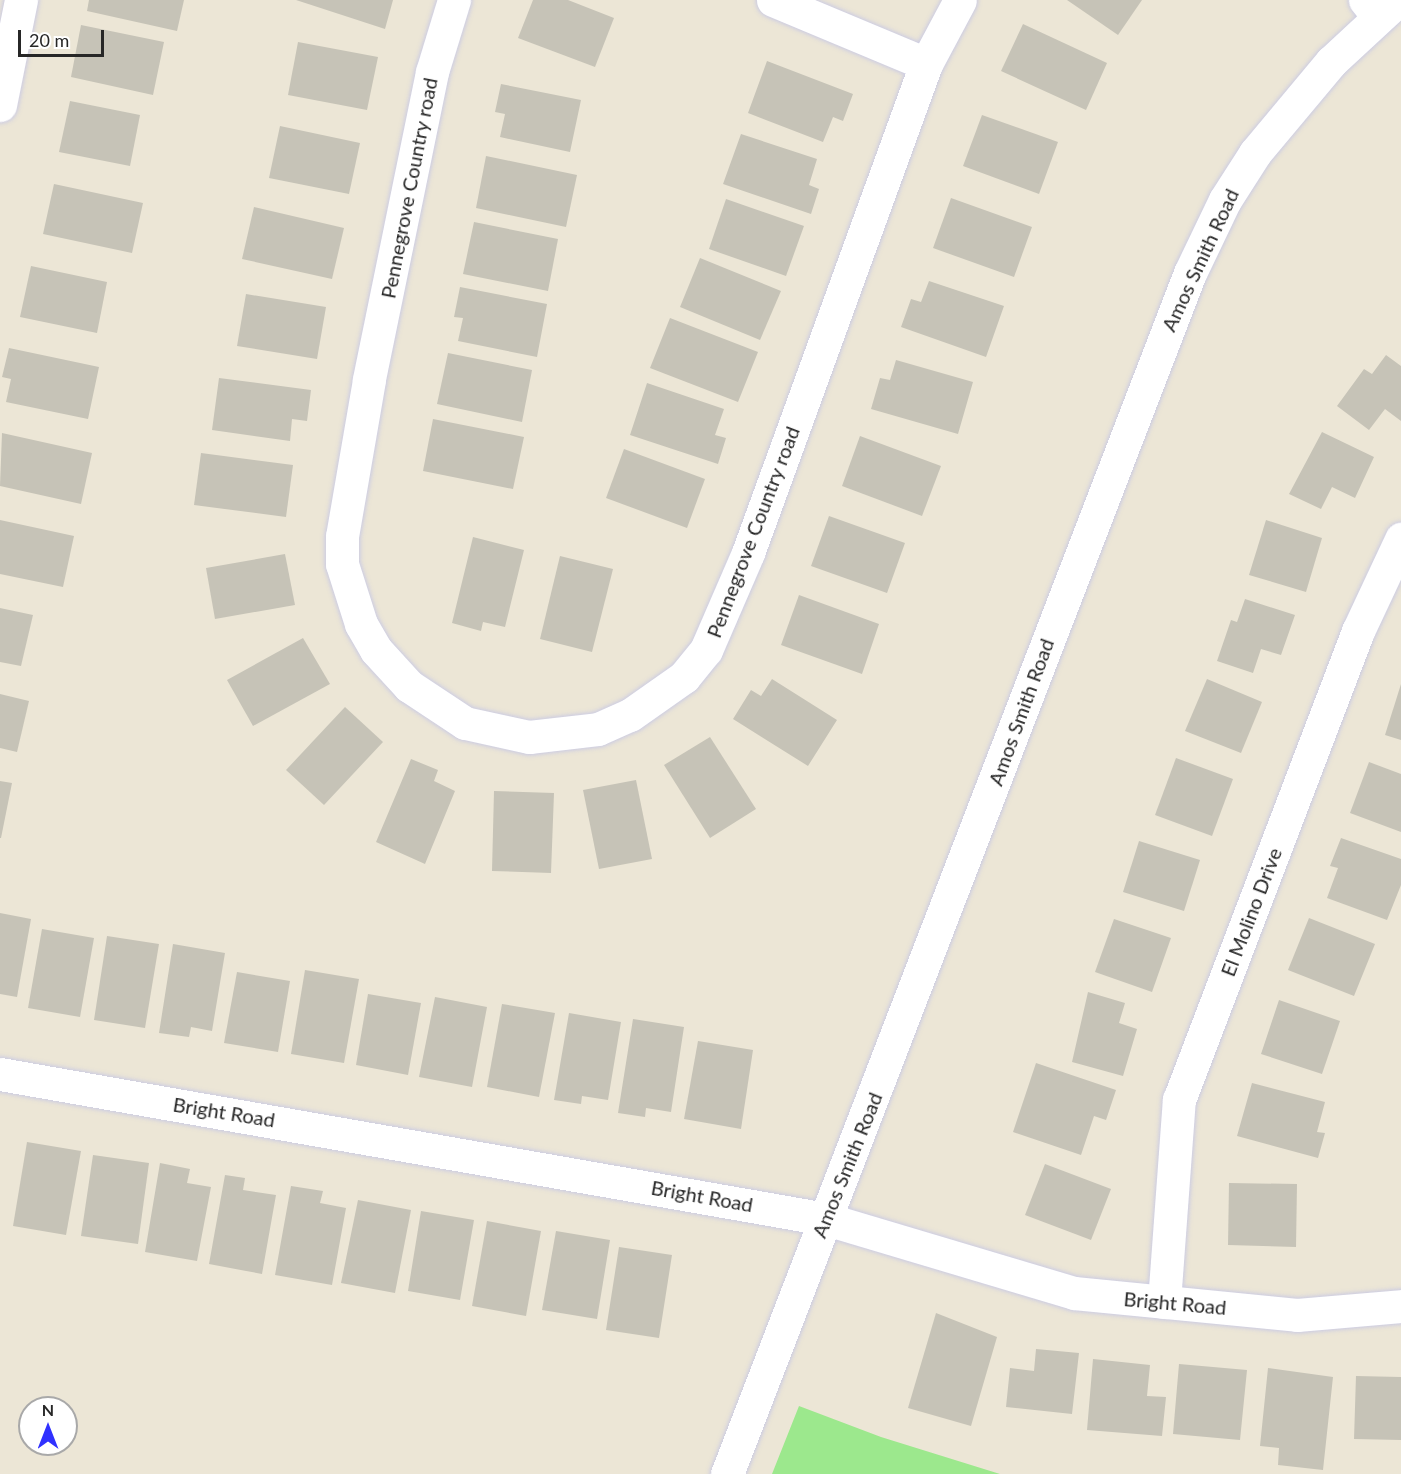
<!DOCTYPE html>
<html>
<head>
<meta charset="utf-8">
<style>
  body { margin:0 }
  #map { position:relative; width:1401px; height:1474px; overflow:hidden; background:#ece6d6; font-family:Lato,sans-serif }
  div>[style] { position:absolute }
  .green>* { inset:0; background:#9ce88d }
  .building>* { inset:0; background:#c6c3b7 }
  .roads { filter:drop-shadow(0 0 2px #cccce2) drop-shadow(0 0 2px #cccce2) }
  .minor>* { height:33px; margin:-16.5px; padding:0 16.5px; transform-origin:16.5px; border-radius:16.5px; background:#fff }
  .tertiary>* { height:33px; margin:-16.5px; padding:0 16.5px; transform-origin:16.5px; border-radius:16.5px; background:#fff }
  span { translate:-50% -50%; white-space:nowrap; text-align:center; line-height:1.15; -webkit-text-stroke:4.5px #fff; paint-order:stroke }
  .street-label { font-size:20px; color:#272727 }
  .north { position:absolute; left:18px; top:1396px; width:60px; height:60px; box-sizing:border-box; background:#fff; border:2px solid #a9a9a9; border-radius:50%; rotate:0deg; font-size:16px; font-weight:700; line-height:24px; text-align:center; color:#272727 }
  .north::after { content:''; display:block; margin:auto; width:21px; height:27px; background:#3031ff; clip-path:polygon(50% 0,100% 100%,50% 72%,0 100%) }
  .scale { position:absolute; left:18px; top:30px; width:86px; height:27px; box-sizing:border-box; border:3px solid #272727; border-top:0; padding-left:8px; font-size:18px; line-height:21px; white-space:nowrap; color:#272727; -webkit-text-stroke:4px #fff; paint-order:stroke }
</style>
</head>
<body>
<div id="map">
  <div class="green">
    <i style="clip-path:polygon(799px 1406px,881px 1437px,1000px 1474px,772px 1474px)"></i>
  </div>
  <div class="building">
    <i style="clip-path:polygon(89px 0,184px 0,177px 31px,87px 11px)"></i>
    <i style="clip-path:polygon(296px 0,393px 0,385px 29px)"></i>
    <i style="clip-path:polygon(533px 0,568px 0,614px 18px,595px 67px,518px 38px)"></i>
    <i style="clip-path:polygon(1067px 0,1142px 0,1118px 35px)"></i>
    <i style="clip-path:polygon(1023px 24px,1107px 63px,1086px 110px,1001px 71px)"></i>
    <i style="clip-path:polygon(81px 25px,164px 42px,153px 95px,71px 77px)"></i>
    <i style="clip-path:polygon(298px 42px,378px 57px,367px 110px,288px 95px)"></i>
    <i style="clip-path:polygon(767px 61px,853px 94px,843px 121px,833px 117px,823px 142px,748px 113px)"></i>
    <i style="clip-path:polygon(501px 84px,581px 100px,570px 152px,500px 137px,505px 114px,495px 112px)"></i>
    <i style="clip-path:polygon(70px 101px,140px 115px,130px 166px,59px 152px)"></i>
    <i style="clip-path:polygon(982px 115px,1058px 142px,1039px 194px,963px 166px)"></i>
    <i style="clip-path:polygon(280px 126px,360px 143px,349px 194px,269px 178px)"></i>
    <i style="clip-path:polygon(741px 134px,817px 159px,809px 185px,819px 189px,811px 214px,723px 184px)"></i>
    <i style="clip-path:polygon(486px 156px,577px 175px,566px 227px,476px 208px)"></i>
    <i style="clip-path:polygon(54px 184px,143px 203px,132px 253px,43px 234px)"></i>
    <i style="clip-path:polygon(951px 198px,1032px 227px,1014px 277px,933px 248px)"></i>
    <i style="clip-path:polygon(726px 199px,804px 226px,786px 276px,709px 249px)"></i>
    <i style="clip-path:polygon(254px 207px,344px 228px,332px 279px,242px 259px)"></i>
    <i style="clip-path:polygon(474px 222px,558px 239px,548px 291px,463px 274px)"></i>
    <i style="clip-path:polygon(700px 258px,781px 291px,760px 340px,680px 307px)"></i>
    <i style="clip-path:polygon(31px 266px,107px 282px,97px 333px,20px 317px)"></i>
    <i style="clip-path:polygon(929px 281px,1004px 306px,986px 357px,901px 327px,911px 299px,921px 302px)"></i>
    <i style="clip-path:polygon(460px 287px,547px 304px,537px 357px,458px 341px,463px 318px,454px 317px)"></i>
    <i style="clip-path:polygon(246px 294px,326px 307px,317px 359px,237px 346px)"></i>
    <i style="clip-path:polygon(670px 318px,758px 352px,738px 402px,650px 368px)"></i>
    <i style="clip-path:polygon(9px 348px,99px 367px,88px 419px,6px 402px,11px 379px,2px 377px)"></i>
    <i style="clip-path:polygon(448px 353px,532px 370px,522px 422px,437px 404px)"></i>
    <i style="clip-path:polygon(1386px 355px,1401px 366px,1401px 421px,1385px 409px,1369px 430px,1337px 406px,1364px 369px,1372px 374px)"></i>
    <i style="clip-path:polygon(896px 360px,973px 382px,958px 434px,871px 409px,880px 378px,890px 380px)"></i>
    <i style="clip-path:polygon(219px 378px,311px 390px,307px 421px,292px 419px,290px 441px,212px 430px)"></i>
    <i style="clip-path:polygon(647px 383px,724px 409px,715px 435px,726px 438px,718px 464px,630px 435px)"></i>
    <i style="clip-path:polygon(433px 419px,524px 437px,513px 489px,423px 471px)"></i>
    <i style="clip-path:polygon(1322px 432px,1374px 457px,1355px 498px,1332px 487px,1321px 509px,1289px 494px)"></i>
    <i style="clip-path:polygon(2px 433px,92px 453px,81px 504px,0 486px)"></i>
    <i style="clip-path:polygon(860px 436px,941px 466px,922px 516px,842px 486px)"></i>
    <i style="clip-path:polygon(624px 449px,705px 479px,687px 528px,606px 498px)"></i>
    <i style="clip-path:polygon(201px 453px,293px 465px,286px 517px,194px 505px)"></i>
    <i style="clip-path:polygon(829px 516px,905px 543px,887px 593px,811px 566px)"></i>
    <i style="clip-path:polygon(0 520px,74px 536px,63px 587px,0 574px)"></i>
    <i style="clip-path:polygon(1266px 520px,1322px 538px,1306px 592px,1249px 575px)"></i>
    <i style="clip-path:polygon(473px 537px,524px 550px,505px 627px,483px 622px,481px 631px,452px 623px)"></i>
    <i style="clip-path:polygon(285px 554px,295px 605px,215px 619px,206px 568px)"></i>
    <i style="clip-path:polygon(560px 556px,613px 569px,592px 652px,540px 639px)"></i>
    <i style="clip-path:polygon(799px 595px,879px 624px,862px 674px,781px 645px)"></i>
    <i style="clip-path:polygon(1245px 599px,1295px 615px,1281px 655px,1261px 649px,1253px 673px,1217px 661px,1231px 620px,1237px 622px)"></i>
    <i style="clip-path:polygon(0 608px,33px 615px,21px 666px,0 662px)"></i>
    <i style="clip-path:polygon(303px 638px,330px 684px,253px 726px,227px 680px)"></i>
    <i style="clip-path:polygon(772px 679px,837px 720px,808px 766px,733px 719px,751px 690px,761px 696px)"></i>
    <i style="clip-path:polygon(1207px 679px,1262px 702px,1241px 753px,1185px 731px)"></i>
    <i style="clip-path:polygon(1401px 684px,1401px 740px,1385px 735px)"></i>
    <i style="clip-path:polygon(0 694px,29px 701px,17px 752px,0 748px)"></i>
    <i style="clip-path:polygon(345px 707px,383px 742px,324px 805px,286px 770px)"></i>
    <i style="clip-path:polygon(710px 737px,756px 809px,710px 838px,664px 765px)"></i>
    <i style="clip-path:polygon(1176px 758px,1233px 779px,1212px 836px,1155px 815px)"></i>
    <i style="clip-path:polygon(411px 759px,438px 770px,434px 781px,455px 791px,425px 864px,376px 842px)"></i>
    <i style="clip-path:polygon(1369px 762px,1401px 774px,1401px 832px,1350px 813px)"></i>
    <i style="clip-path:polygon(636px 780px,652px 859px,599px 869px,583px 790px)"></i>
    <i style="clip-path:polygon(0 781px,12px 783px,1px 838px,0 838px)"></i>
    <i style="clip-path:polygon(494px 791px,554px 793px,551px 873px,492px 871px)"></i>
    <i style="clip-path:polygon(1341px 838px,1401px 859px,1401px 885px,1387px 920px,1327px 898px,1338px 868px,1330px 866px)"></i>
    <i style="clip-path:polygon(1139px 841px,1200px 860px,1184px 911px,1123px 892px)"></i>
    <i style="clip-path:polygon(0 913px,31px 919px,17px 997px,0 994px)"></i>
    <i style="clip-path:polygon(1309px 918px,1375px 944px,1354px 996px,1288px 970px)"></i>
    <i style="clip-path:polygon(1114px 919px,1171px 938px,1152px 992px,1095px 972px)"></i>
    <i style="clip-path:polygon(42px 929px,94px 938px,80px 1017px,28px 1008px)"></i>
    <i style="clip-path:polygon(107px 936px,159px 944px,145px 1028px,94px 1020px)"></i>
    <i style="clip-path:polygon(173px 944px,225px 953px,212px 1031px,191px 1027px,189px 1037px,159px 1033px)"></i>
    <i style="clip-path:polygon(305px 970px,359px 979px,344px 1063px,291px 1054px)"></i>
    <i style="clip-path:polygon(237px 972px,290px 981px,278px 1052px,224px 1043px)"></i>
    <i style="clip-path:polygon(1088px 992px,1125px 1003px,1119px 1023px,1137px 1029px,1123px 1076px,1072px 1062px)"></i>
    <i style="clip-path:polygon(368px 994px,421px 1003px,408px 1075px,356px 1065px)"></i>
    <i style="clip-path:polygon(435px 997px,487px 1007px,472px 1087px,419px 1077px)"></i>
    <i style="clip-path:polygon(1279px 1000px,1340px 1021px,1322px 1074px,1261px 1054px)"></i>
    <i style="clip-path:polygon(502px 1004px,555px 1013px,539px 1097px,487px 1087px)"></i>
    <i style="clip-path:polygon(569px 1013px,621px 1022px,608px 1100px,582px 1096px,581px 1104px,554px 1100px)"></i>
    <i style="clip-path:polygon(633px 1019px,684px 1027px,671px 1112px,646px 1108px,645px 1117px,618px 1113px)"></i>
    <i style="clip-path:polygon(698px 1041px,753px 1050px,741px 1129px,684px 1119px)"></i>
    <i style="clip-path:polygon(1036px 1063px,1116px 1090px,1106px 1120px,1094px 1116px,1081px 1155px,1013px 1132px)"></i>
    <i style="clip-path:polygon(1252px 1083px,1325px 1102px,1317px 1132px,1325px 1133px,1318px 1158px,1237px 1136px)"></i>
    <i style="clip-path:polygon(27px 1142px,81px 1151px,66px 1235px,13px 1226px)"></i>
    <i style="clip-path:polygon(93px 1155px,149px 1163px,138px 1244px,81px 1236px)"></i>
    <i style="clip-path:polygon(160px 1163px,190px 1169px,187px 1183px,211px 1187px,197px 1261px,145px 1252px)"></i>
    <i style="clip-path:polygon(1045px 1164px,1111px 1189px,1091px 1240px,1025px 1215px)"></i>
    <i style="clip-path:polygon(225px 1175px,245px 1178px,243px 1190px,276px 1195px,262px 1274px,209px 1264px)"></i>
    <i style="clip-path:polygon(1229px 1183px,1297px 1184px,1296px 1247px,1228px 1245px)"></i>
    <i style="clip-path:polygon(291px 1186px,323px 1191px,320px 1203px,346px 1208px,332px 1285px,275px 1275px)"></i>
    <i style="clip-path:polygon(358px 1200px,411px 1210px,395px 1293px,341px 1283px)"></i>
    <i style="clip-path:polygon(421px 1211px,474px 1220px,460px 1300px,408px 1291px)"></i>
    <i style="clip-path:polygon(487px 1221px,541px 1231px,526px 1316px,472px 1306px)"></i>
    <i style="clip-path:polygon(556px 1231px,610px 1240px,597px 1319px,542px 1310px)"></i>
    <i style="clip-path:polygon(619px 1247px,672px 1255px,659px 1338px,606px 1330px)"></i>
    <i style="clip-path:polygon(936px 1313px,997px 1337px,971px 1426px,908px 1408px)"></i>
    <i style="clip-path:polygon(1036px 1349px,1079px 1353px,1072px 1414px,1006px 1407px,1010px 1368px,1034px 1371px)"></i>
    <i style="clip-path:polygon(1093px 1359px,1150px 1365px,1147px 1396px,1166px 1397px,1162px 1436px,1087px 1430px)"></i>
    <i style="clip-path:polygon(1179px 1364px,1247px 1370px,1240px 1440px,1173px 1434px)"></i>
    <i style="clip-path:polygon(1268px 1368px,1333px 1377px,1323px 1470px,1278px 1465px,1279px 1448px,1260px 1446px)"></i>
    <i style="clip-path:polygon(1356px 1376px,1401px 1377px,1401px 1440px,1354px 1439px)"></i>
  </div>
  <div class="roads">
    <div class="minor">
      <i style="left:454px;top:0;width:75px;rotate:107deg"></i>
      <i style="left:432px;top:72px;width:314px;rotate:101.6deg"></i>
      <i style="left:369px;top:380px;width:158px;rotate:99.8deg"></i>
      <i style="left:342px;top:536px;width:28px;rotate:90deg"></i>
      <i style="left:342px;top:564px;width:63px;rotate:72.4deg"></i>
      <i style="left:361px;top:624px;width:30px;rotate:60deg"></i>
      <i style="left:376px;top:650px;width:49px;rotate:47.5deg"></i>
      <i style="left:409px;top:686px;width:67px;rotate:33.5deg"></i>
      <i style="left:465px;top:723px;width:66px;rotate:12.3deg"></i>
      <i style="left:529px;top:737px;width:69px;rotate:-6.6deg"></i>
      <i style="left:598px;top:729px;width:35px;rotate:-24deg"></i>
      <i style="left:630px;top:715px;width:66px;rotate:-35.1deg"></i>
      <i style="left:684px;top:677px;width:35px;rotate:-51deg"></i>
      <i style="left:706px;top:650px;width:106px;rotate:-66.6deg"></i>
      <i style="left:748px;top:553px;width:520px;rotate:-70deg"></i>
      <i style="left:926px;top:64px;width:72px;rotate:-62deg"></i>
      <i style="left:773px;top:0;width:166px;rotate:22.7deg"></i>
      <i style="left:1365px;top:0;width:19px;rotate:51deg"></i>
      <i style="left:0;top:105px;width:107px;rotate:-78.7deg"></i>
      <i style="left:0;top:1074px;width:839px;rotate:9.96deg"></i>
      <i style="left:826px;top:1219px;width:259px;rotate:16.6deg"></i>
      <i style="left:1074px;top:1293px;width:224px;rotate:5.6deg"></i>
      <i style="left:1297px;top:1315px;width:104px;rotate:-4.9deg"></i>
      <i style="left:1164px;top:1302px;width:203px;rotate:-85.8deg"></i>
      <i style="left:1179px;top:1100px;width:502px;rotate:-69.11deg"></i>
      <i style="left:1358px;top:631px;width:102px;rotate:-64.9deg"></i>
    </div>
    <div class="tertiary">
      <i style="left:727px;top:1474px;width:1287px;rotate:-68.92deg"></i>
      <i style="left:1190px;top:273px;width:81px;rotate:-64.4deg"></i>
      <i style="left:1225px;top:200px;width:56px;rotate:-57.4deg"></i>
      <i style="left:1255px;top:153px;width:119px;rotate:-50.1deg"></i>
      <i style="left:1331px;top:62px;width:91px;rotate:-42.8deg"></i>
    </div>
  </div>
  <div class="street-label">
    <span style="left:409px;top:188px;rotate:-79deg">Pennegrove Country road</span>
    <span style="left:1200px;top:260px;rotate:-65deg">Amos Smith Road</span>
    <span style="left:753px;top:532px;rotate:-69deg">Pennegrove Country road</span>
    <span style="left:1021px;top:712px;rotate:-70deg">Amos Smith Road</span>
    <span style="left:1251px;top:912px;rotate:-69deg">El Molino Drive</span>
    <span style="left:224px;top:1112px;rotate:9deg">Bright Road</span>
    <span style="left:847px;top:1165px;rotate:-68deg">Amos Smith Road</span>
    <span style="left:702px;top:1196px;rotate:10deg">Bright Road</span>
    <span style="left:1175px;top:1303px;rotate:5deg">Bright Road</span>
  </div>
  <div class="north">N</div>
  <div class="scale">20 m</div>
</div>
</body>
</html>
